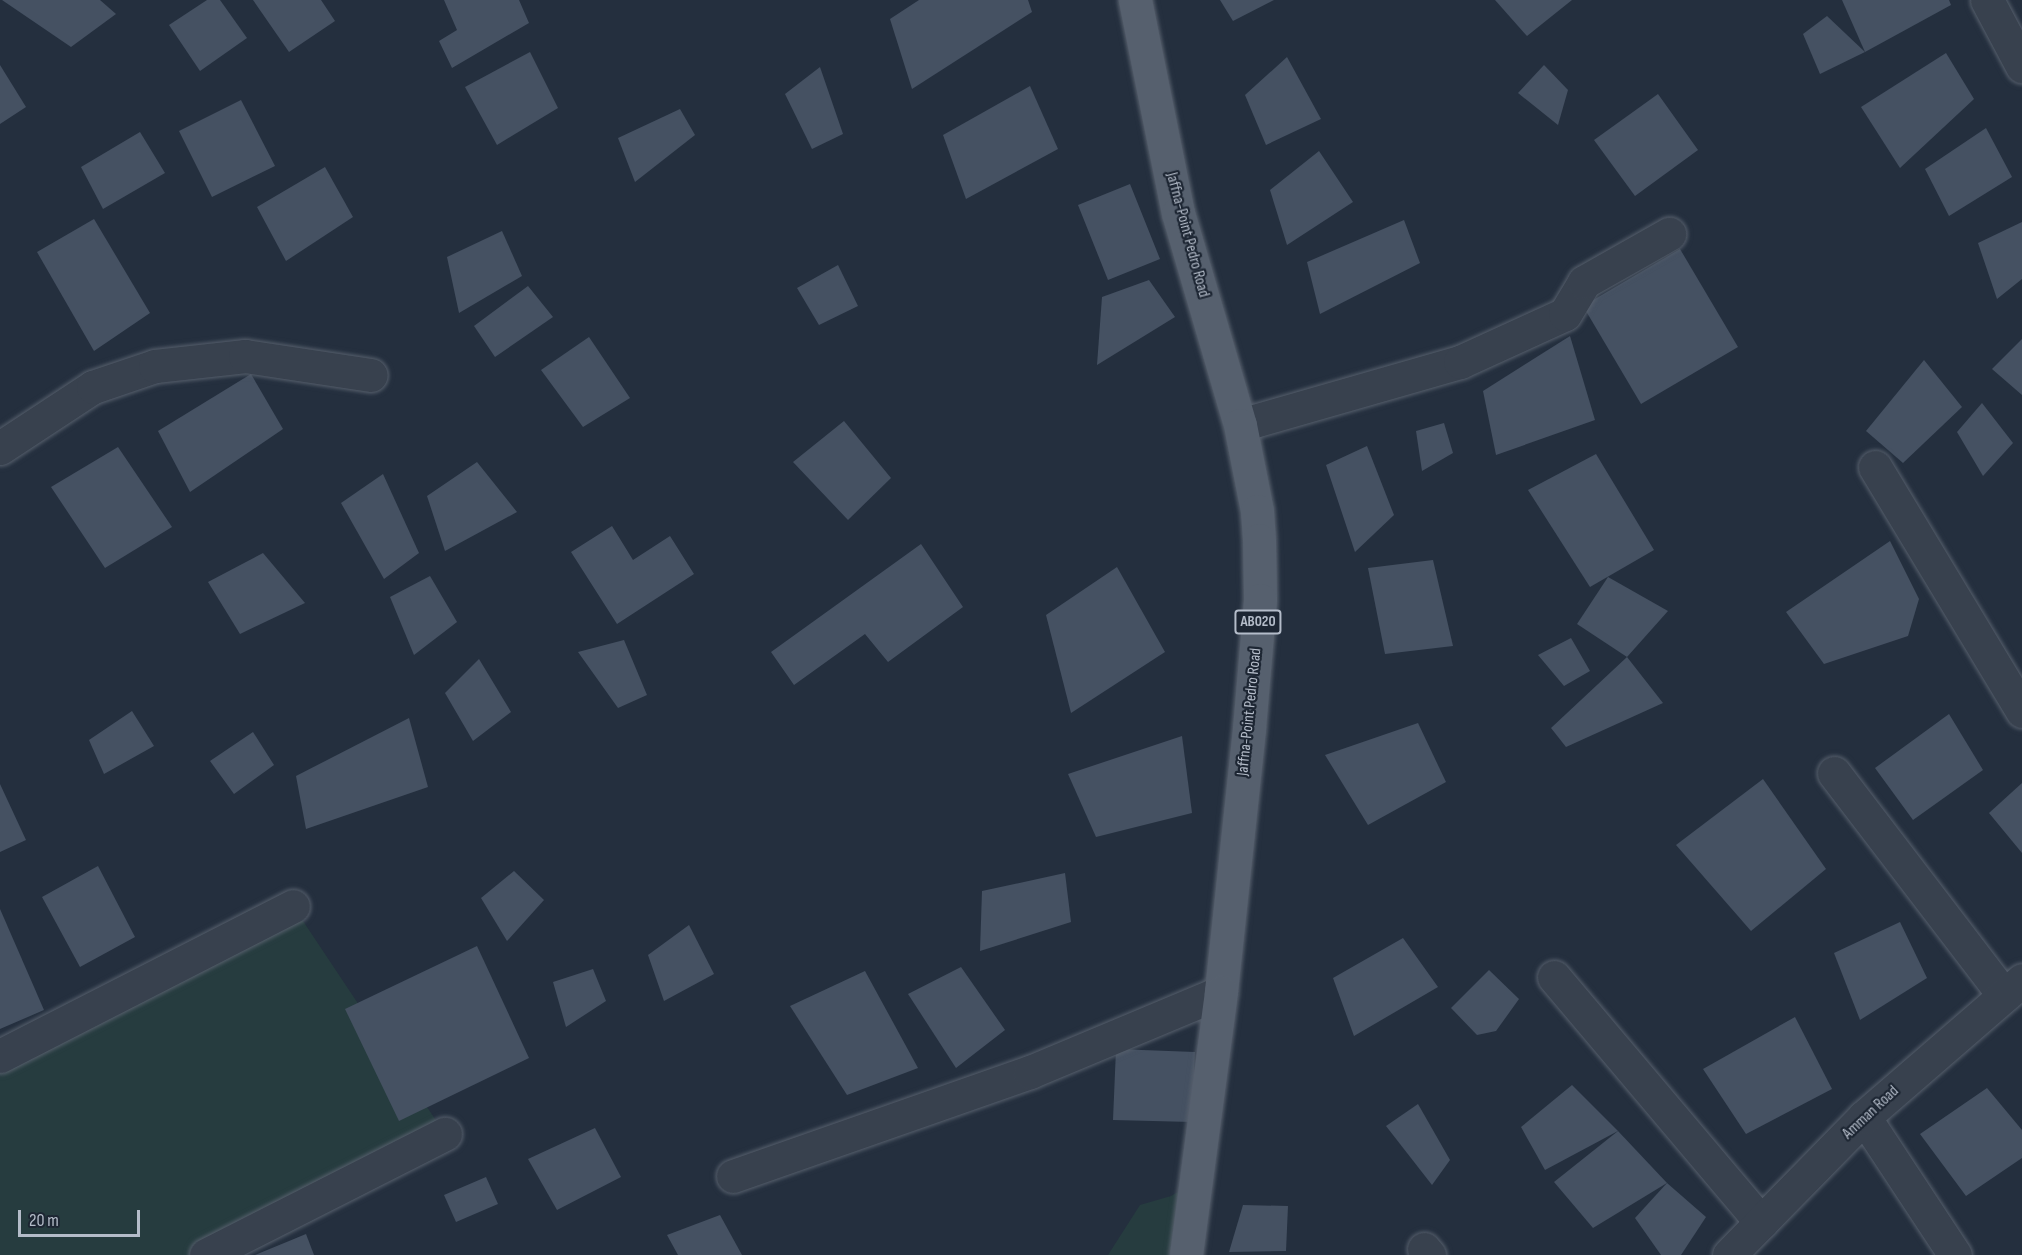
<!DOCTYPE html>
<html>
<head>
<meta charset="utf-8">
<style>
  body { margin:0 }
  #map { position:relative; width:2022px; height:1255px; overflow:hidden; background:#242f3e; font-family:"Sofia Sans Condensed",sans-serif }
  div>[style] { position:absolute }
  .green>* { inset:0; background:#263c3f }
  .building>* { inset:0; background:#455162 }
  .roads { filter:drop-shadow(0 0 2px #565f6c) drop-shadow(0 0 2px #565f6c) }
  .minor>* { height:33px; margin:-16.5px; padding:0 16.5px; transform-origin:16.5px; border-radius:16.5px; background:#38414e }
  .primary>* { height:33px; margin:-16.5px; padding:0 16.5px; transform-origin:16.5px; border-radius:16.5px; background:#56606e }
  span { translate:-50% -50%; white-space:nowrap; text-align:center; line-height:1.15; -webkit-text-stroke:4.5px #1d2633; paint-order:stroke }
  .shield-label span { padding:2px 4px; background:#1d2633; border:2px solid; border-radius:4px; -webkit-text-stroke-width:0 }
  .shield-label { font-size:15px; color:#b4bcc9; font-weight:700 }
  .street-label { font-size:16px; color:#b4bcc9 }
  .scale { position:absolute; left:18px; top:1210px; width:122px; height:27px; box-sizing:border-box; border:3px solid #b4bcc9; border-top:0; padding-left:8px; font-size:18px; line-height:21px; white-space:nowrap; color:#b4bcc9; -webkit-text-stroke:4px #1d2633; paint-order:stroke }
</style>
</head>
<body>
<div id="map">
  <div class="green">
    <i style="clip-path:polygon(293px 906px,445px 1134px,206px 1255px,0 1255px,0 1056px)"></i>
    <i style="clip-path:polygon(1193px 1183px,1186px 1255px,1108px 1255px,1140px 1205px,1171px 1196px)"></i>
  </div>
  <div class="building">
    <i style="clip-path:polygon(2px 0,100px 0,116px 14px,71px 47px)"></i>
    <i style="clip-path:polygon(207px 0,220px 0,247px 38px,200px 71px,169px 25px)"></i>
    <i style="clip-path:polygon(253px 0,321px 0,335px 21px,289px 52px)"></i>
    <i style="clip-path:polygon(444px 0,519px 0,529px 23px,452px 68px,439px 41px,457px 30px)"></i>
    <i style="clip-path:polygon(919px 0,1028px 0,1032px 12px,912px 89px,890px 19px)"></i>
    <i style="clip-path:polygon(1220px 0,1274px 0,1233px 21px)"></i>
    <i style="clip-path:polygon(1495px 0,1572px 0,1527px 36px)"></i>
    <i style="clip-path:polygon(1842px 0,1949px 0,1951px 5px,1865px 52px)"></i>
    <i style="clip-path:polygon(1827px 16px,1865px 52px,1820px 74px,1803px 34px)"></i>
    <i style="clip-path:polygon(530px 52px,558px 108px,497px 145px,465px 87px)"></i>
    <i style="clip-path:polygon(1946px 53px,1974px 99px,1900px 168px,1861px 107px)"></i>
    <i style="clip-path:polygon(1287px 57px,1321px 119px,1266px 145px,1245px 95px)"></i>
    <i style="clip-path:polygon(0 65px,26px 107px,0 124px)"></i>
    <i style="clip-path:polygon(1544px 65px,1568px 90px,1558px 125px,1518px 93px)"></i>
    <i style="clip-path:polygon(820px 67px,843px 134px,812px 149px,785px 94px)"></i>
    <i style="clip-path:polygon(1030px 86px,1058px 149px,966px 199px,943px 135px)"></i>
    <i style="clip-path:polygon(1658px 94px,1698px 150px,1635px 196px,1594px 140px)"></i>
    <i style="clip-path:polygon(241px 100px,275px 166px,212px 197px,179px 131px)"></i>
    <i style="clip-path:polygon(680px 109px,695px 135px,635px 182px,618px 138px)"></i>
    <i style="clip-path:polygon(1986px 128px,2012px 177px,1949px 216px,1925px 169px)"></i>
    <i style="clip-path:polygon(140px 132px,165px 173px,103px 209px,81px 167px)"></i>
    <i style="clip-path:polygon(1319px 151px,1353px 202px,1287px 245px,1270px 190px)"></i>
    <i style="clip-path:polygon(325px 167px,353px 217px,286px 261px,257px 207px)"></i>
    <i style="clip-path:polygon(1130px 184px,1160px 259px,1108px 280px,1078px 205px)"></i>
    <i style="clip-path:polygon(94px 219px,150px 313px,94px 351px,37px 252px)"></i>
    <i style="clip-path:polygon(1404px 220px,1420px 263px,1320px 314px,1307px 262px)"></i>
    <i style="clip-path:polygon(2022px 222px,2022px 279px,1997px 299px,1978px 243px)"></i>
    <i style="clip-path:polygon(502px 231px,522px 276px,459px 313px,447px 257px)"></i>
    <i style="clip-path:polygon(1680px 249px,1738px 347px,1641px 404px,1583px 306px)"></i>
    <i style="clip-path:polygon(838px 265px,858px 306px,819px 325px,797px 288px)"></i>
    <i style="clip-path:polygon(1149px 280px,1175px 317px,1097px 365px,1102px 297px)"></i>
    <i style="clip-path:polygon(528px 286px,553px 317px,495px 357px,474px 326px)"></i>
    <i style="clip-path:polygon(1570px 336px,1595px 420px,1496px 455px,1483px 391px)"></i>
    <i style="clip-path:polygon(589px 337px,630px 398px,583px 427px,541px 370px)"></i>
    <i style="clip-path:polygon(2022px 339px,2022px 395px,1992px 369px)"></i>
    <i style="clip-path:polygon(1924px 360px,1962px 407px,1903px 463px,1866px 431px)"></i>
    <i style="clip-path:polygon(251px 374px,283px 429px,190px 492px,158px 431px)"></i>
    <i style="clip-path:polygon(1982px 403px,2013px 443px,1983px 476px,1957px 432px)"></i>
    <i style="clip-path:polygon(844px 421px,891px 478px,848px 520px,793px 462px)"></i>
    <i style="clip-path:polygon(1444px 423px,1453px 453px,1422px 471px,1416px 431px)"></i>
    <i style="clip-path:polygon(1367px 446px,1394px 515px,1355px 552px,1326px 465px)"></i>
    <i style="clip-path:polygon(118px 447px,172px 527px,105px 568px,51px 487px)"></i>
    <i style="clip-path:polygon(1596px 454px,1654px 550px,1590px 587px,1528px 490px)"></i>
    <i style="clip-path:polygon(477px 462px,517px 512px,445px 551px,427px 496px)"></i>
    <i style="clip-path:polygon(383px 474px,419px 553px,384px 579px,341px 503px)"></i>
    <i style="clip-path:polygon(612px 526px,633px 560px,670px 536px,694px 574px,617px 624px,571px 552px)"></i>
    <i style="clip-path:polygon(1890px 541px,1919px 599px,1908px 636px,1824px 664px,1786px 612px)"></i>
    <i style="clip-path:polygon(921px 544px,963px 607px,888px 662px,865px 634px,794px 685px,771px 652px)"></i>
    <i style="clip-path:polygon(263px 553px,305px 603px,240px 634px,208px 582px)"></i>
    <i style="clip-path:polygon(1433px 560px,1453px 646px,1385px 654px,1368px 568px)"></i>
    <i style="clip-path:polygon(1117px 567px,1165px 652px,1071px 713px,1046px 615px)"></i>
    <i style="clip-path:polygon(430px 576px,457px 622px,414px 655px,390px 597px)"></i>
    <i style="clip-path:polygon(1608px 577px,1668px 611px,1627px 657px,1577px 624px)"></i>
    <i style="clip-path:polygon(1571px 638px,1590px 671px,1564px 686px,1538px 655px)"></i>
    <i style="clip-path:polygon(624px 640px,647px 695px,618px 708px,578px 652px)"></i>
    <i style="clip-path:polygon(1627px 657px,1663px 703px,1566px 747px,1551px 728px)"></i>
    <i style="clip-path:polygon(479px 659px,511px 712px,473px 741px,445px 693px)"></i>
    <i style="clip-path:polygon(132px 711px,154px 746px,104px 774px,89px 740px)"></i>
    <i style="clip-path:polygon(1949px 714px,1983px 770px,1913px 820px,1875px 768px)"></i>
    <i style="clip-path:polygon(409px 718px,428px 787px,306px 829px,296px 776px)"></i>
    <i style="clip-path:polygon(1418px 723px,1446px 782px,1368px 825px,1325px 755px)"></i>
    <i style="clip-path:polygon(253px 732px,274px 765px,234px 794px,210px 761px)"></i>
    <i style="clip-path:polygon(1182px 736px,1192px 813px,1096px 837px,1068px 774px)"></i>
    <i style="clip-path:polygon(1763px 779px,1826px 869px,1751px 931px,1676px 845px)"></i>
    <i style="clip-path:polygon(2022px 783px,2022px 853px,1989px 813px)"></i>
    <i style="clip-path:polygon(0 784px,26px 840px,0 852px)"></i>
    <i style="clip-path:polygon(98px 866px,135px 937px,80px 967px,42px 897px)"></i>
    <i style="clip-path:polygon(514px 871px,544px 900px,507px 941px,481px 898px)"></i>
    <i style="clip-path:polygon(1065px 873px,1071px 922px,980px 951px,982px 891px)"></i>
    <i style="clip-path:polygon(0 909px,44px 1010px,0 1029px)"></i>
    <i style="clip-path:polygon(1900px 922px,1927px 978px,1860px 1020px,1834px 953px)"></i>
    <i style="clip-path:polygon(689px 925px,714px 974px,664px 1001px,648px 955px)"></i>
    <i style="clip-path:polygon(1403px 938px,1438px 987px,1354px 1036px,1333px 978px)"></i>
    <i style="clip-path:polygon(477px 946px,529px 1058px,399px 1121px,345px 1009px)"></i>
    <i style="clip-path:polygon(961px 967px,1005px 1030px,956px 1068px,908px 994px)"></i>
    <i style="clip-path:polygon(593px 969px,606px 1001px,566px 1027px,553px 982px)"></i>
    <i style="clip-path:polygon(1489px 970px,1519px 999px,1496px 1031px,1477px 1035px,1451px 1008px)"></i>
    <i style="clip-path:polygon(865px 971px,918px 1068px,847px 1095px,790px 1006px)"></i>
    <i style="clip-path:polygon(1795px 1017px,1832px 1089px,1746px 1134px,1703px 1069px)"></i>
    <i style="clip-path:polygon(1116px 1049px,1195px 1052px,1192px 1122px,1113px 1120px)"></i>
    <i style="clip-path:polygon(1572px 1085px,1618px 1131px,1545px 1170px,1521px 1127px)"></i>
    <i style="clip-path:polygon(1987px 1088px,2022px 1130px,2022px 1158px,1966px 1196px,1920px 1134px)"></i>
    <i style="clip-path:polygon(1418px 1104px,1450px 1160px,1432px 1185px,1386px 1126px)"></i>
    <i style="clip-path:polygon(595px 1128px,621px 1177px,557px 1210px,528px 1159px)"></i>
    <i style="clip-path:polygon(1618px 1131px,1667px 1183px,1593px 1228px,1554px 1182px)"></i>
    <i style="clip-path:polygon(486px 1177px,498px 1204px,456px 1222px,444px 1195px)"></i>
    <i style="clip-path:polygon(1667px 1183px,1706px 1217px,1681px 1255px,1661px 1255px,1635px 1218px)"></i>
    <i style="clip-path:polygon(1243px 1205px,1288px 1206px,1286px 1251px,1229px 1252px)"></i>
    <i style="clip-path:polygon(720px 1215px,742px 1255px,678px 1255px,667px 1235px)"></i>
    <i style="clip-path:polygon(306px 1234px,314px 1255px,255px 1255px)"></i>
  </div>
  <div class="roads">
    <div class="minor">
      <i style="left:1987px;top:0;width:75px;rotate:62.1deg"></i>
      <i style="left:1240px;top:425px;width:229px;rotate:-16deg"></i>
      <i style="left:1460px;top:362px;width:115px;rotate:-24.6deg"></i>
      <i style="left:1565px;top:314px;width:37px;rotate:-59deg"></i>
      <i style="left:1584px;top:282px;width:98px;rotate:-29.5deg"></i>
      <i style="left:0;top:448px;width:111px;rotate:-33.3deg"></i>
      <i style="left:93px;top:387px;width:65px;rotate:-18.7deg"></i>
      <i style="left:155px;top:366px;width:91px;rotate:-6.3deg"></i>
      <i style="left:245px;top:356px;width:127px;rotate:8.6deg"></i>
      <i style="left:1875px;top:467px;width:285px;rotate:58.9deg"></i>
      <i style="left:1834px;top:773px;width:280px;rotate:52.6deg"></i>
      <i style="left:1554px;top:977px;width:321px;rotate:49.8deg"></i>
      <i style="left:0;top:1056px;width:329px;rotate:-27.1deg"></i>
      <i style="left:1864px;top:1117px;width:165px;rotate:56.6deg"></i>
      <i style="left:733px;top:1176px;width:315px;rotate:-19.3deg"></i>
      <i style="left:1030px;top:1072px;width:207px;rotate:-22.7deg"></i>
      <i style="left:1424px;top:1249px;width:8px;rotate:50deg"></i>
      <i style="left:206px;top:1255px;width:268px;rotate:-26.9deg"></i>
      <i style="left:1729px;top:1255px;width:193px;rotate:-45.6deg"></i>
      <i style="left:1864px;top:1117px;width:209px;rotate:-40.9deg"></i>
    </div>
    <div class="primary">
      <i style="left:1135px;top:0;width:217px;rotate:78.6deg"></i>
      <i style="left:1178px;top:213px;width:221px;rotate:73.7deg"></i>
      <i style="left:1240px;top:425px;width:88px;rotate:78.8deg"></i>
      <i style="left:1257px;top:511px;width:29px;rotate:86deg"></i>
      <i style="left:1259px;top:540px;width:60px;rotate:89deg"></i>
      <i style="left:1260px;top:600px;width:129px;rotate:94.9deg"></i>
      <i style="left:1249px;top:729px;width:264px;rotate:96.1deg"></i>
      <i style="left:1221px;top:992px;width:265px;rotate:97.6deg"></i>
    </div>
  </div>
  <div class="shield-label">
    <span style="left:1258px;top:622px">AB020</span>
  </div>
  <div class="street-label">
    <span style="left:1187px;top:235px;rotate:75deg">Jaffna-Point Pedro Road</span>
    <span style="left:1250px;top:712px;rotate:-84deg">Jaffna-Point Pedro Road</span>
    <span style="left:1871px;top:1113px;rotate:-43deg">Amman Road</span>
  </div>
  <div class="scale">20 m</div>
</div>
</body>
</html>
